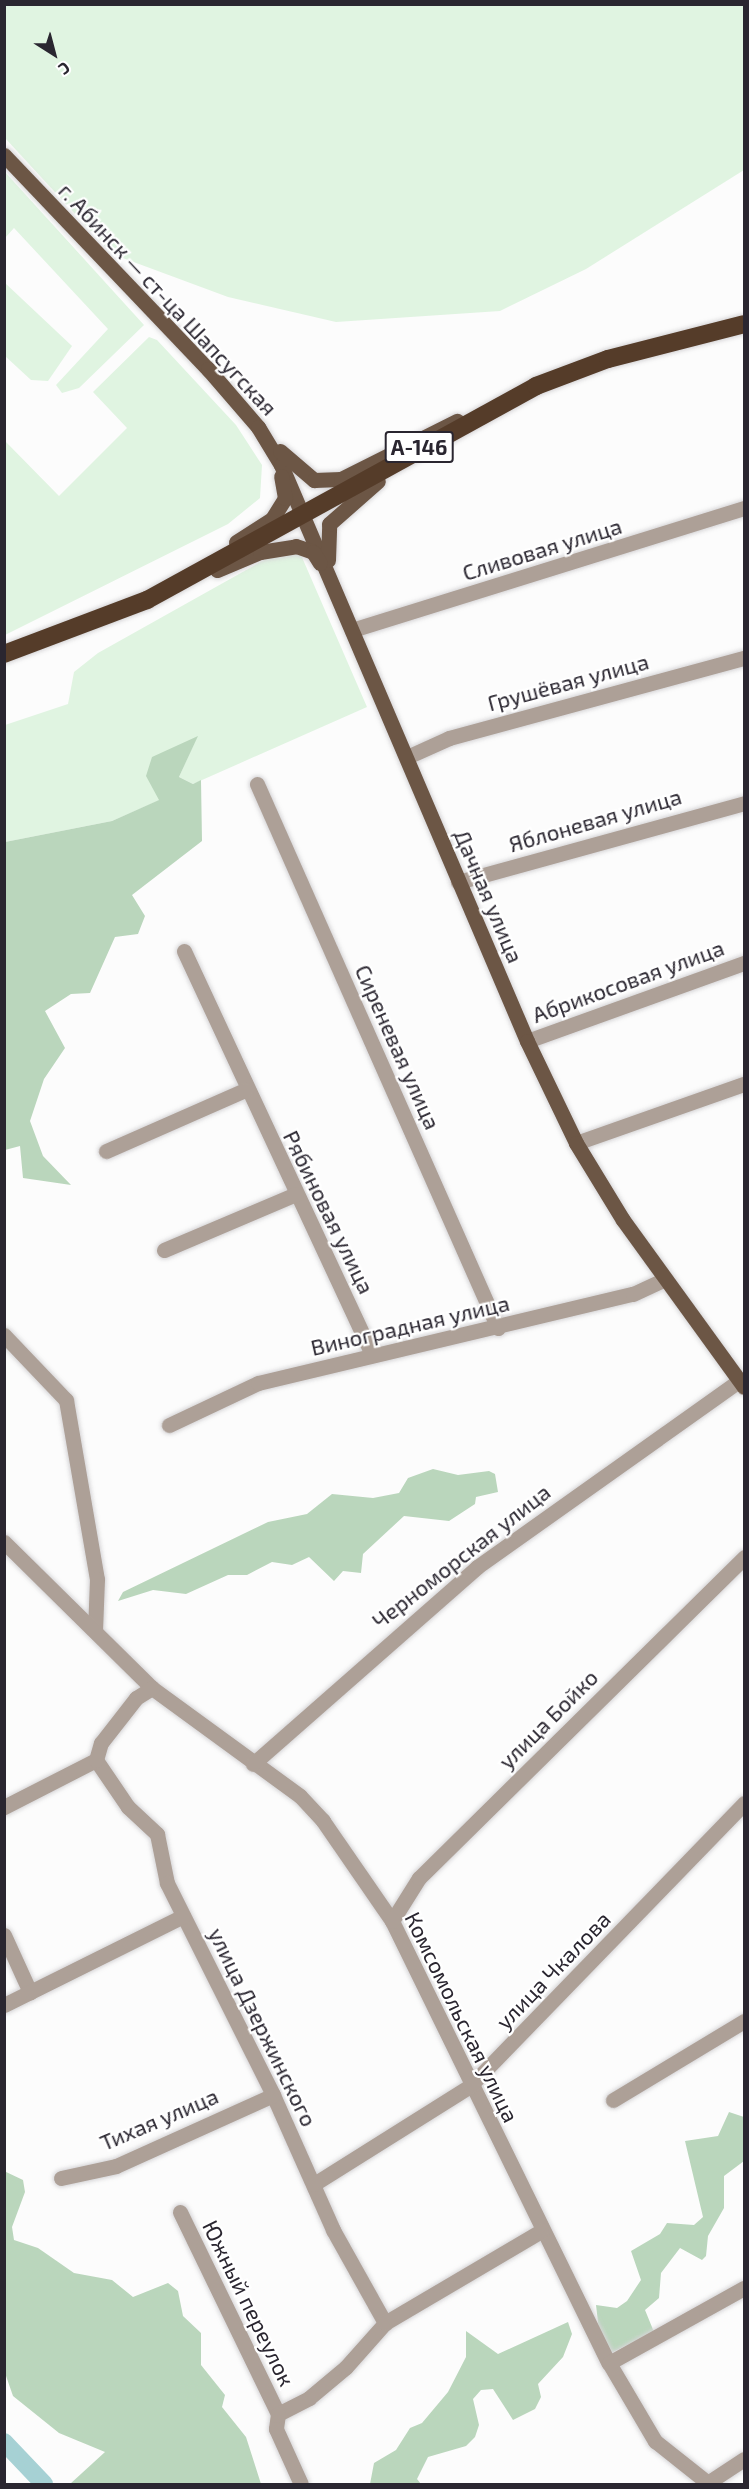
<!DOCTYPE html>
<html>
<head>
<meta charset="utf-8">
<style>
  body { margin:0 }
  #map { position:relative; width:749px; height:2489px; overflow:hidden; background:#fcfcfc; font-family:"Exo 2",sans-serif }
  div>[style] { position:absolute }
  .green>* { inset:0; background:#e0f4e1 }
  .forest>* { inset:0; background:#bad6bc }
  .river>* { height:18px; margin:-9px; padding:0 9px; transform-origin:9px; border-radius:9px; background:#a6d1d4 }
  .roads { filter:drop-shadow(0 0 2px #d6d5d7) drop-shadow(0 0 2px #d6d5d7) }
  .minor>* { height:15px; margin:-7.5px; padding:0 7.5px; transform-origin:7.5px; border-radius:7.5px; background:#ada097 }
  .major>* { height:15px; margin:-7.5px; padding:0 7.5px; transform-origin:7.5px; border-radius:7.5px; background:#6c5645 }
  .highway>* { height:18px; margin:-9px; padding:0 9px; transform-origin:9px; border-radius:9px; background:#553c29 }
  span { translate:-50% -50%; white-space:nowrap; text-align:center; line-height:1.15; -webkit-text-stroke:4.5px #fff; paint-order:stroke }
  .shield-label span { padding:2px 4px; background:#fff; border:2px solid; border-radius:4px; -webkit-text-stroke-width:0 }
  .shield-label { font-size:21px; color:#2a2630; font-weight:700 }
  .street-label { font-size:22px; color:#2a2630 }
  .frame { position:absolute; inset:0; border:6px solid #2a2630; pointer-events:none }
  .north { position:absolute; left:24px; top:24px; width:60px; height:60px; -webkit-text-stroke:4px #fff; paint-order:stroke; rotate:144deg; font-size:16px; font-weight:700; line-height:24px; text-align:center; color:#2a2630 }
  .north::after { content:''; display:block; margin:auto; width:21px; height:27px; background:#2a2630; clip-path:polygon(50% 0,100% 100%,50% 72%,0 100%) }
</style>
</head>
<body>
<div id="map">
  <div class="green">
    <i style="clip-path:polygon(5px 4px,744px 5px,744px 170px,586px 269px,500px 311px,336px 322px,228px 297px,112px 254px,5px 138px)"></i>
    <i style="clip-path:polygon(5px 172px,144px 325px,79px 388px,62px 393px,56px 385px,108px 329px,14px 228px,5px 238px)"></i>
    <i style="clip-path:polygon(4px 282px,72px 346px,48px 381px,31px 380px,5px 356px)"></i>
    <i style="clip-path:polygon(149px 337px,157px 340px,236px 425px,262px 465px,260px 498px,228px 524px,5px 635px,5px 441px,59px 496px,127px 428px,93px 392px)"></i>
    <i style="clip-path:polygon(280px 551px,301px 555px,367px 707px,193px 784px,179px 777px,197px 737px,160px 800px,112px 821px,5px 842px,5px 725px,68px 704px,74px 672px,98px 653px)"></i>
  </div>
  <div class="forest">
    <i style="clip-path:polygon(198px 736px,179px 777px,193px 784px,201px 780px,202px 841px,132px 895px,145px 916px,138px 934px,115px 937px,90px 993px,71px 994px,45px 1011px,65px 1048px,44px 1079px,30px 1121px,43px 1156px,71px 1185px,23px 1178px,20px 1146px,5px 1150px,5px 842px,112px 821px,159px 800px,146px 776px,152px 757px)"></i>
    <i style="clip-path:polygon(433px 1469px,458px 1475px,489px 1471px,495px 1474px,498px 1492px,476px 1497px,475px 1504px,449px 1521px,404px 1516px,363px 1554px,361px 1573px,343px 1571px,334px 1581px,309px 1557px,292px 1565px,272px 1562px,247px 1575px,228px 1575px,186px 1594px,153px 1590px,118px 1601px,123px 1592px,268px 1522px,307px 1514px,332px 1494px,373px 1498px,399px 1493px,408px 1478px)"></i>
    <i style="clip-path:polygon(729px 2112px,744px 2117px,744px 2161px,724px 2176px,724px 2208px,708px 2236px,706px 2256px,702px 2260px,680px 2248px,661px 2273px,659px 2298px,645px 2310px,654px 2332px,611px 2353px,599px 2331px,596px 2305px,617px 2308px,627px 2301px,641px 2280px,631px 2251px,660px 2234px,667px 2223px,694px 2225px,703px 2217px,685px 2141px,718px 2136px)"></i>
    <i style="clip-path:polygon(4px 2171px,23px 2180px,25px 2192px,12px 2227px,14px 2240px,38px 2248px,74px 2273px,112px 2280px,133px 2297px,168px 2283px,178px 2291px,183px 2316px,201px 2333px,201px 2365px,225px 2395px,222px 2407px,246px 2437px,261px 2484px,70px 2484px,105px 2452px,59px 2433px,13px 2396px,5px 2373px)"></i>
    <i style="clip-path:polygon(568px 2322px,572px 2334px,563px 2357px,538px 2384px,541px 2397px,535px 2409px,513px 2420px,493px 2389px,481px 2390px,473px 2399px,479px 2425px,475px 2437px,466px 2446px,428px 2457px,417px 2479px,421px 2484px,370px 2484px,374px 2463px,396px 2450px,410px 2428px,422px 2423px,448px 2392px,466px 2357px,466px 2331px,498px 2354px)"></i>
  </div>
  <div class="river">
    <i style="left:4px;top:2442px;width:58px;rotate:46.4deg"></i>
  </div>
  <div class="roads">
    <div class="minor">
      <i style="left:352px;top:630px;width:411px;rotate:-17.3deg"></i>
      <i style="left:407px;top:757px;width:46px;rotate:-24.3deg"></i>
      <i style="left:449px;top:738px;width:306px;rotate:-15.2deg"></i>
      <i style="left:257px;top:784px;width:595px;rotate:66.11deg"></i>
      <i style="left:458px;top:882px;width:297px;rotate:-15.4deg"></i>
      <i style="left:184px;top:951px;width:446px;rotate:65deg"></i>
      <i style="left:527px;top:1041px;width:231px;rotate:-19.8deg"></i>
      <i style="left:576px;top:1143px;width:178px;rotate:-19.4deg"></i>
      <i style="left:106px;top:1151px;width:152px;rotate:-23.7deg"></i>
      <i style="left:164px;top:1250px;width:143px;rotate:-23deg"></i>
      <i style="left:4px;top:1335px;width:90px;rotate:46.4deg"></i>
      <i style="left:66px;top:1400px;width:182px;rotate:80.2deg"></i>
      <i style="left:97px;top:1579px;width:51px;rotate:92.2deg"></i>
      <i style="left:169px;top:1425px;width:98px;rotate:-25.3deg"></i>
      <i style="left:258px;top:1383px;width:385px;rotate:-13.4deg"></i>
      <i style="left:633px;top:1294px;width:35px;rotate:-25deg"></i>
      <i style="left:4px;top:1542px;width:208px;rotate:44.6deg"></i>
      <i style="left:152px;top:1688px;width:183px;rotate:36.1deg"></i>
      <i style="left:300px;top:1796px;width:34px;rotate:47deg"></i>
      <i style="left:323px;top:1821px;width:121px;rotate:55.4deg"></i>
      <i style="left:392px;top:1921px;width:492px;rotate:63.9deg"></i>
      <i style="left:609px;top:2363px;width:91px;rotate:59.5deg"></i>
      <i style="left:655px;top:2441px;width:69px;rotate:38.5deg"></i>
      <i style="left:96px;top:1760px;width:57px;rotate:55.8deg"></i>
      <i style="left:128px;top:1807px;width:40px;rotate:43deg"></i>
      <i style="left:157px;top:1834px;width:50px;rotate:78.5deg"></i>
      <i style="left:167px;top:1883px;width:237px;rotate:63.4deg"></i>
      <i style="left:273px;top:2095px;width:148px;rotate:66deg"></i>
      <i style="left:333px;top:2230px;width:107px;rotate:60.8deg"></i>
      <i style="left:253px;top:1764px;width:298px;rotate:-41.3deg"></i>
      <i style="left:477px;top:1567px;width:323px;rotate:-35.4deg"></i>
      <i style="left:4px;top:1807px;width:103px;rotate:-27.1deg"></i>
      <i style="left:96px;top:1760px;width:18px;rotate:-74deg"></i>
      <i style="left:101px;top:1743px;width:57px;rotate:-52.1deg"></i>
      <i style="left:136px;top:1698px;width:19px;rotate:-32deg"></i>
      <i style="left:392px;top:1921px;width:51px;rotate:-57.9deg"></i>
      <i style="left:419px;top:1878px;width:457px;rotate:-44.6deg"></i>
      <i style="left:4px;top:1935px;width:63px;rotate:65.5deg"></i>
      <i style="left:4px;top:2005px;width:200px;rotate:-26.4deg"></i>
      <i style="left:613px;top:2100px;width:153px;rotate:-31.1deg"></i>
      <i style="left:61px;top:2178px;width:56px;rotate:-12.3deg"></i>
      <i style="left:116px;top:2166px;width:172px;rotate:-24.3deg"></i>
      <i style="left:314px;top:2184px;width:184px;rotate:-32.1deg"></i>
      <i style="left:470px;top:2086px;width:394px;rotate:-45.9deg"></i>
      <i style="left:180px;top:2212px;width:225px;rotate:64.1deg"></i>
      <i style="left:609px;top:2363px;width:154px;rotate:-29.1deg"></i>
      <i style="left:278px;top:2414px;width:35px;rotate:-27deg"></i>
      <i style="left:309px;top:2398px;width:48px;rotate:-40deg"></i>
      <i style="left:346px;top:2367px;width:59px;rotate:-48.4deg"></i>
      <i style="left:385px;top:2323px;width:181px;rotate:-30.5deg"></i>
      <i style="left:278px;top:2414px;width:15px;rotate:98deg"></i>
      <i style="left:276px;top:2429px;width:60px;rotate:65.6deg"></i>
      <i style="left:706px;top:2484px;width:45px;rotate:-33.3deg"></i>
    </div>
    <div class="major">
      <i style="left:4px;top:155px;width:296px;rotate:46.4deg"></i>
      <i style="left:208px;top:369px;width:77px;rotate:49.2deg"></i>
      <i style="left:258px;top:427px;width:44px;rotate:58.8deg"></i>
      <i style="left:281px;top:465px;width:626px;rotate:66.87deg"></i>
      <i style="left:527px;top:1041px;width:113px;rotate:64.3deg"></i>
      <i style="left:576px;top:1143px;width:90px;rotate:58.6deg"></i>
      <i style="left:623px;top:1220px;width:206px;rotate:54.1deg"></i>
      <i style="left:280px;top:451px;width:45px;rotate:40.5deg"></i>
      <i style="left:314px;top:480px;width:27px;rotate:-2deg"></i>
      <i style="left:341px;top:479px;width:130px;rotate:-26.6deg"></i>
      <i style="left:236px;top:542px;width:43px;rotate:-32.6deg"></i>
      <i style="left:272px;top:519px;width:25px;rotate:-58deg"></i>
      <i style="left:285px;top:498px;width:22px;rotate:-100deg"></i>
      <i style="left:328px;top:560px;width:36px;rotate:-88deg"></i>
      <i style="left:329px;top:524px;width:65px;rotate:-41.3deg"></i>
      <i style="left:217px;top:570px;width:47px;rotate:-22.7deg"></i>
      <i style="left:260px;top:552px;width:36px;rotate:-9deg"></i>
      <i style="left:296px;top:546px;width:18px;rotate:19deg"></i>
      <i style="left:313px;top:552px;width:13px;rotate:58deg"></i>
    </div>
    <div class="highway">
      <i style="left:4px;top:654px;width:153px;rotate:-20.7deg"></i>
      <i style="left:147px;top:600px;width:444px;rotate:-28.8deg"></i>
      <i style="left:536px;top:386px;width:77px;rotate:-20.6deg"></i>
      <i style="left:608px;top:359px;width:140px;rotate:-14.4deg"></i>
    </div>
  </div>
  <div class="shield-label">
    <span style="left:419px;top:447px">А-146</span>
  </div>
  <div class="street-label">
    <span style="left:168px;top:299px;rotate:47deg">г. Абинск — ст-ца Шапсугская</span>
    <span style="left:542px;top:549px;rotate:-17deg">Сливовая улица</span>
    <span style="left:568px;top:682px;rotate:-15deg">Грушёвая улица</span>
    <span style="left:595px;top:820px;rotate:-16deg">Яблоневая улица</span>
    <span style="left:489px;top:896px;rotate:67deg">Дачная улица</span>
    <span style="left:628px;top:981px;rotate:-20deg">Абрикосовая улица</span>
    <span style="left:398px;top:1047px;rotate:66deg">Сиреневая улица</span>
    <span style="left:329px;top:1212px;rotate:64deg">Рябиновая улица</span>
    <span style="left:410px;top:1325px;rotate:-13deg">Виноградная улица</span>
    <span style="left:461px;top:1556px;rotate:-38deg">Черноморская улица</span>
    <span style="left:548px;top:1719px;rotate:-45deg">улица Бойко</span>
    <span style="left:553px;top:1970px;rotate:-46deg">улица Чкалова</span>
    <span style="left:462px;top:2017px;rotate:64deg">Комсомольская улица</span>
    <span style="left:263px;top:2027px;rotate:64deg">улица Дзержинского</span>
    <span style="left:159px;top:2119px;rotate:-23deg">Тихая улица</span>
    <span style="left:249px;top:2303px;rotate:64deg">Южный переулок</span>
  </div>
  <div class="frame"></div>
  <div class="north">С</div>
</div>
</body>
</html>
